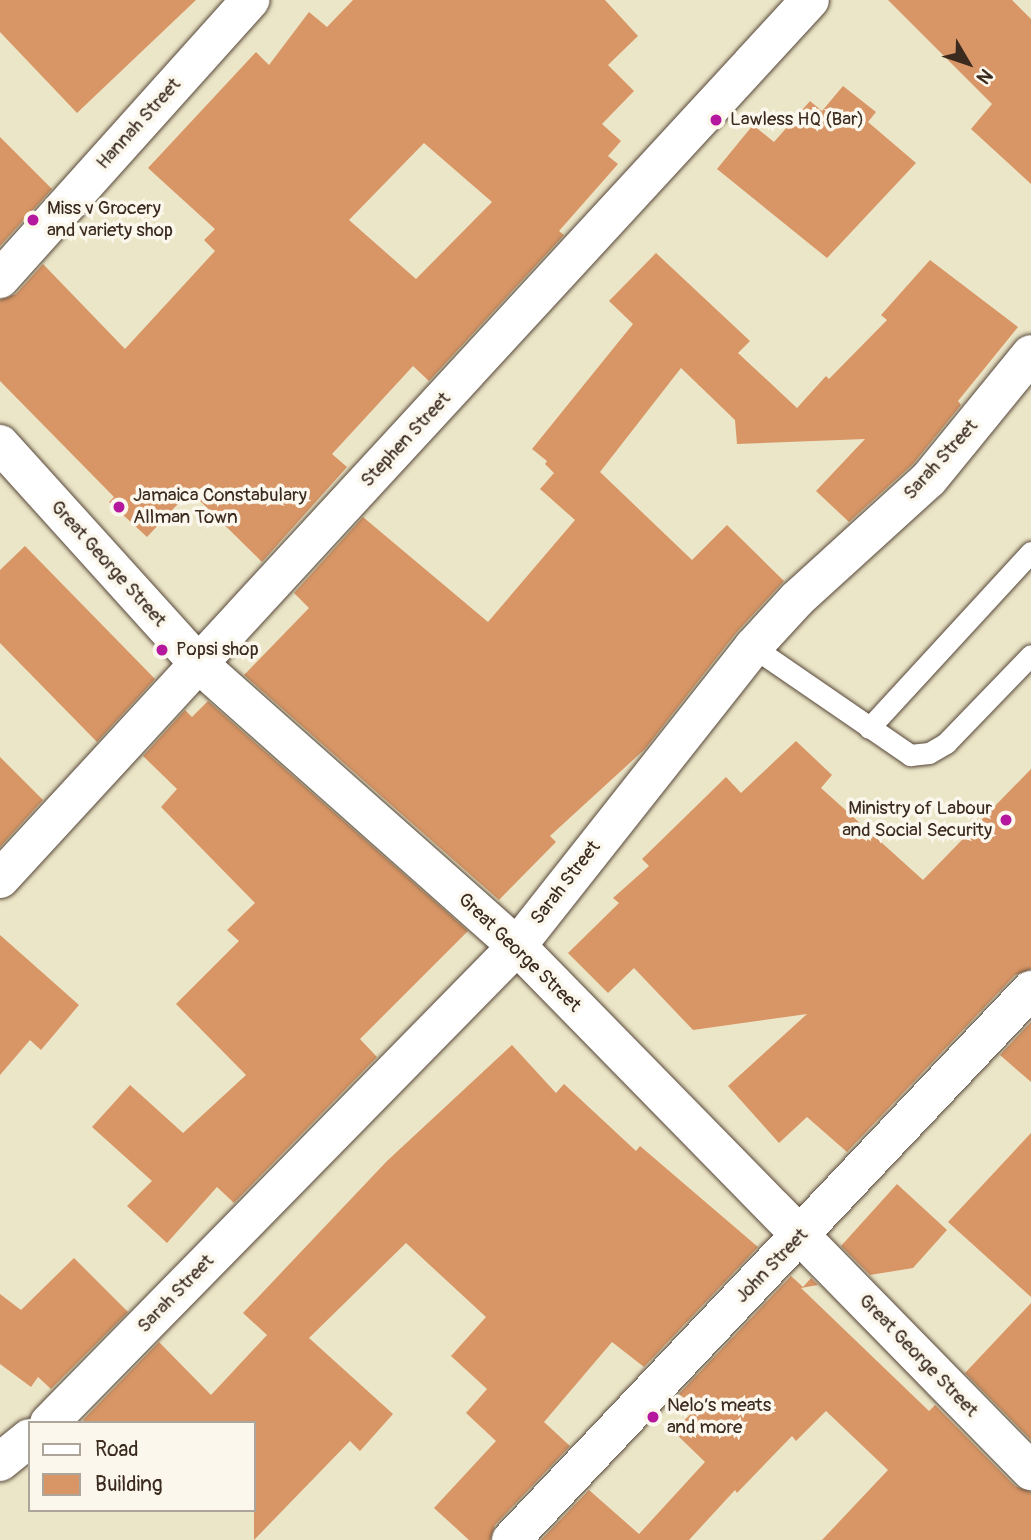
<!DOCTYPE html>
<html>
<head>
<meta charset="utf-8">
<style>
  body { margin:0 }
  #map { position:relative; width:1031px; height:1540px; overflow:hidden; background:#ece6c8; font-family:Pangolin,sans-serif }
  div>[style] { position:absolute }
  .building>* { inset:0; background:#d89666 }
  .roads { filter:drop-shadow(0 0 2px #564638) drop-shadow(0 0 2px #564638) }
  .service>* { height:21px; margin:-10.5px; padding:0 10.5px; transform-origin:10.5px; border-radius:10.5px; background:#fff }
  .minor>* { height:38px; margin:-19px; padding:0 19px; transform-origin:19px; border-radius:19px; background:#fff }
  .dots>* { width:19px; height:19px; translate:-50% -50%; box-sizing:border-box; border:4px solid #fbf7ec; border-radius:50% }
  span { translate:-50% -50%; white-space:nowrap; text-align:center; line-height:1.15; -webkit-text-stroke:7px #fbf7ec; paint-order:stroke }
  .poi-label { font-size:19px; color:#3b2a1e }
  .left { translate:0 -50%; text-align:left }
  .right { translate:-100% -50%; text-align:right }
  .street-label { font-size:19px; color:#3b2a1e }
  .legend { position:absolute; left:28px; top:1421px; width:228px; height:91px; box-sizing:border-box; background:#fbf7ec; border:2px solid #aea59a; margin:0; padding:9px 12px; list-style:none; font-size:21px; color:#3b2a1e }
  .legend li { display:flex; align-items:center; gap:14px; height:35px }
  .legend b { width:35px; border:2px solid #aea59a }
  .north { position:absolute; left:933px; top:28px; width:70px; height:70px; -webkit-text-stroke:5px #fbf7ec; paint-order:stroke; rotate:129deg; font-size:19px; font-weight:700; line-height:28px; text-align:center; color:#3b2a1e }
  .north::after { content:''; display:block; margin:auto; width:24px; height:32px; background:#3b2a1e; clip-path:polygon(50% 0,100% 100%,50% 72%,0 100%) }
</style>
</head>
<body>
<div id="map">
  <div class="building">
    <i style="clip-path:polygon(0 0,196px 0,77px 113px,0 32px)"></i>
    <i style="clip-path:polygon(evenodd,353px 0,605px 0,638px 36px,608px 65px,634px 91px,602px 124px,621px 141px,608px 156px,618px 164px,559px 231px,564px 235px,429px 381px,413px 366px,332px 454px,347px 467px,262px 562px,190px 491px,147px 537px,109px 502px,114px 497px,0 381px,0 300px,16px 294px,43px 264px,125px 349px,215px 251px,204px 240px,215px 229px,148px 168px,256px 52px,269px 65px,309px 12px,327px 27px,353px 0,424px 143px,492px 202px,416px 279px,349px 220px,424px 143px)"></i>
    <i style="clip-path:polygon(888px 0,1012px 0,1031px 19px,1031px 184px,971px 129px,992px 104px)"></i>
    <i style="clip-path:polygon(843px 86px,876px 112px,868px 122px,916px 163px,827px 258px,717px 169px,753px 125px,774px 142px,810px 101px,822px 111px)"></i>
    <i style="clip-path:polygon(0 137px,52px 189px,0 246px)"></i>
    <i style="clip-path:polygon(656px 253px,750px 341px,738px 353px,797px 408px,826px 376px,829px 379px,887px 320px,881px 315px,930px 260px,1018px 327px,958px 401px,961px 405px,913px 464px,849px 522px,816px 491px,865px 439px,737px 444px,735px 420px,681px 368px,600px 472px,692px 560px,727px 525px,784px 581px,736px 633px,645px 749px,550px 836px,556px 842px,499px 900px,244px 675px,309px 608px,294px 593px,363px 517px,488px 622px,575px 520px,540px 489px,554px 473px,545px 464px,547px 461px,532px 449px,633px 324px,609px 301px)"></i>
    <i style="clip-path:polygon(25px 546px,155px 679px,97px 742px,0 643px,0 570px)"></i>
    <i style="clip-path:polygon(208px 701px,468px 931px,360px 1039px,377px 1057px,234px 1203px,217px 1187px,167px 1243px,127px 1206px,152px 1181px,92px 1127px,130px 1085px,183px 1133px,246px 1075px,176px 1004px,239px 941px,227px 930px,255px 903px,161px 807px,177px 789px,143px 756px,185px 710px,192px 717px)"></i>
    <i style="clip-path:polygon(796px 741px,832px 775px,821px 788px,923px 880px,1031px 769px,1031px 969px,1015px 975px,847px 1152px,807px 1117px,779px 1143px,728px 1086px,807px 1014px,693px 1030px,634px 968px,608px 993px,568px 953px,619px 903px,613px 898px,649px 866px,642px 859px,726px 777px,741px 793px)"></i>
    <i style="clip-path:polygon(0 757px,43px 800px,0 847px)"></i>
    <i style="clip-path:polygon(0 935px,79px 1005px,41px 1050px,30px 1040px,0 1075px)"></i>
    <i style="clip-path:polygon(1031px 1022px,1031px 1082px,1000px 1055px)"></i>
    <i style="clip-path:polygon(512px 1045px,556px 1093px,564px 1084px,636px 1151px,640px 1146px,758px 1247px,644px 1367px,612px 1342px,544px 1422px,570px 1446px,495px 1525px,490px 1540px,469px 1540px,434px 1508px,496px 1441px,466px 1413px,487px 1389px,451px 1356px,486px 1317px,406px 1243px,309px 1338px,393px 1414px,360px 1451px,350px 1441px,254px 1540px,254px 1423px,86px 1423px,83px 1420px,159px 1342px,211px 1395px,267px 1335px,243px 1313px,387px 1161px)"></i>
    <i style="clip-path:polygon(1031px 1133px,1031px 1297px,948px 1222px)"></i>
    <i style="clip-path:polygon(897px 1184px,947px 1230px,913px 1268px,870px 1275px,841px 1246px)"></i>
    <i style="clip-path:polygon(74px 1258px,128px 1312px,51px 1389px,38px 1377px,31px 1387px,0 1364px,0 1294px,21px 1310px)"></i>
    <i style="clip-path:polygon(791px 1276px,803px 1287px,811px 1278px,818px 1285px,801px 1288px,929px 1411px,935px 1405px,1015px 1486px,1031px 1492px,1031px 1540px,822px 1540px,888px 1470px,826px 1411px,796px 1441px,792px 1436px,737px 1493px,735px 1490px,689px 1540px,541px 1540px,589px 1490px,639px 1534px,705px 1462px,673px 1431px,697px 1408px,679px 1394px)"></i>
    <i style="clip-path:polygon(1031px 1303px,1031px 1440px,965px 1373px)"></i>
  </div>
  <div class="roads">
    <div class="service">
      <i style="left:753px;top:647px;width:191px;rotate:34.5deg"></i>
      <i style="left:910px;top:755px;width:19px;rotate:-6deg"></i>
      <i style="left:929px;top:753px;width:20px;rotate:-30deg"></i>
      <i style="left:946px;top:743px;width:122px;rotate:-46deg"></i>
      <i style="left:869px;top:728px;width:239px;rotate:-47.4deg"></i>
    </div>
    <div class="minor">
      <i style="left:0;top:279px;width:375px;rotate:-48.1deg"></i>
      <i style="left:0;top:444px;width:298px;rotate:47.9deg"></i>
      <i style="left:200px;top:665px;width:424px;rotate:41.6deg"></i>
      <i style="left:517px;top:946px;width:735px;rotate:45.61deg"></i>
      <i style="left:0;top:879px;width:1195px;rotate:-47.34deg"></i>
      <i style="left:49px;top:1423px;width:668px;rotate:-45.55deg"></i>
      <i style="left:517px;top:946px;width:381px;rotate:-51.7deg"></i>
      <i style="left:753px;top:647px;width:65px;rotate:-47.5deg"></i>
      <i style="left:797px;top:599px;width:178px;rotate:-42.3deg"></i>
      <i style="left:929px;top:479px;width:161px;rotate:-50.8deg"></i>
      <i style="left:0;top:1462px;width:38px;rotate:-39deg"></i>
      <i style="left:511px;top:1540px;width:757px;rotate:-46.61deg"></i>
    </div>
  </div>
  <div class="dots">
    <i style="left:716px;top:120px;background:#b5179e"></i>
    <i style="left:33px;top:220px;background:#b5179e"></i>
    <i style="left:119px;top:507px;background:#b5179e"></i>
    <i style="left:162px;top:650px;background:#b5179e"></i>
    <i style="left:1006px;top:820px;background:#b5179e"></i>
    <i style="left:653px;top:1417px;background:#b5179e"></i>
  </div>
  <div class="poi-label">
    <span class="left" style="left:730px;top:120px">Lawless HQ (Bar)</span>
    <span class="left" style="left:47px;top:220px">Miss v Grocery<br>and variety shop</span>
    <span class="left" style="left:133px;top:507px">Jamaica Constabulary<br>Allman Town</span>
    <span class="left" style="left:176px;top:650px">Popsi shop</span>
    <span class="right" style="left:992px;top:820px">Ministry of Labour<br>and Social Security</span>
    <span class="left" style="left:667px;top:1417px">Nelo’s meats<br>and more</span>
  </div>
  <div class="street-label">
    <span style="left:139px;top:124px;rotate:-48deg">Hannah Street</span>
    <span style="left:406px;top:440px;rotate:-47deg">Stephen Street</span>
    <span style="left:941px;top:460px;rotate:-48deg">Sarah Street</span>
    <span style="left:108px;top:564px;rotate:48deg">Great George Street</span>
    <span style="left:566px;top:883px;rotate:-52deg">Sarah Street</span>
    <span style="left:519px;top:953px;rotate:44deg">Great George Street</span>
    <span style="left:772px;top:1266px;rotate:-46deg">John Street</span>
    <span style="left:176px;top:1294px;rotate:-46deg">Sarah Street</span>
    <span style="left:918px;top:1356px;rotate:46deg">Great George Street</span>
  </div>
  <ul class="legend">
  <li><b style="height:9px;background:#fff"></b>Road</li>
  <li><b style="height:19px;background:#d89666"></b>Building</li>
  </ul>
  <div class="north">N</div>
</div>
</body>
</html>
